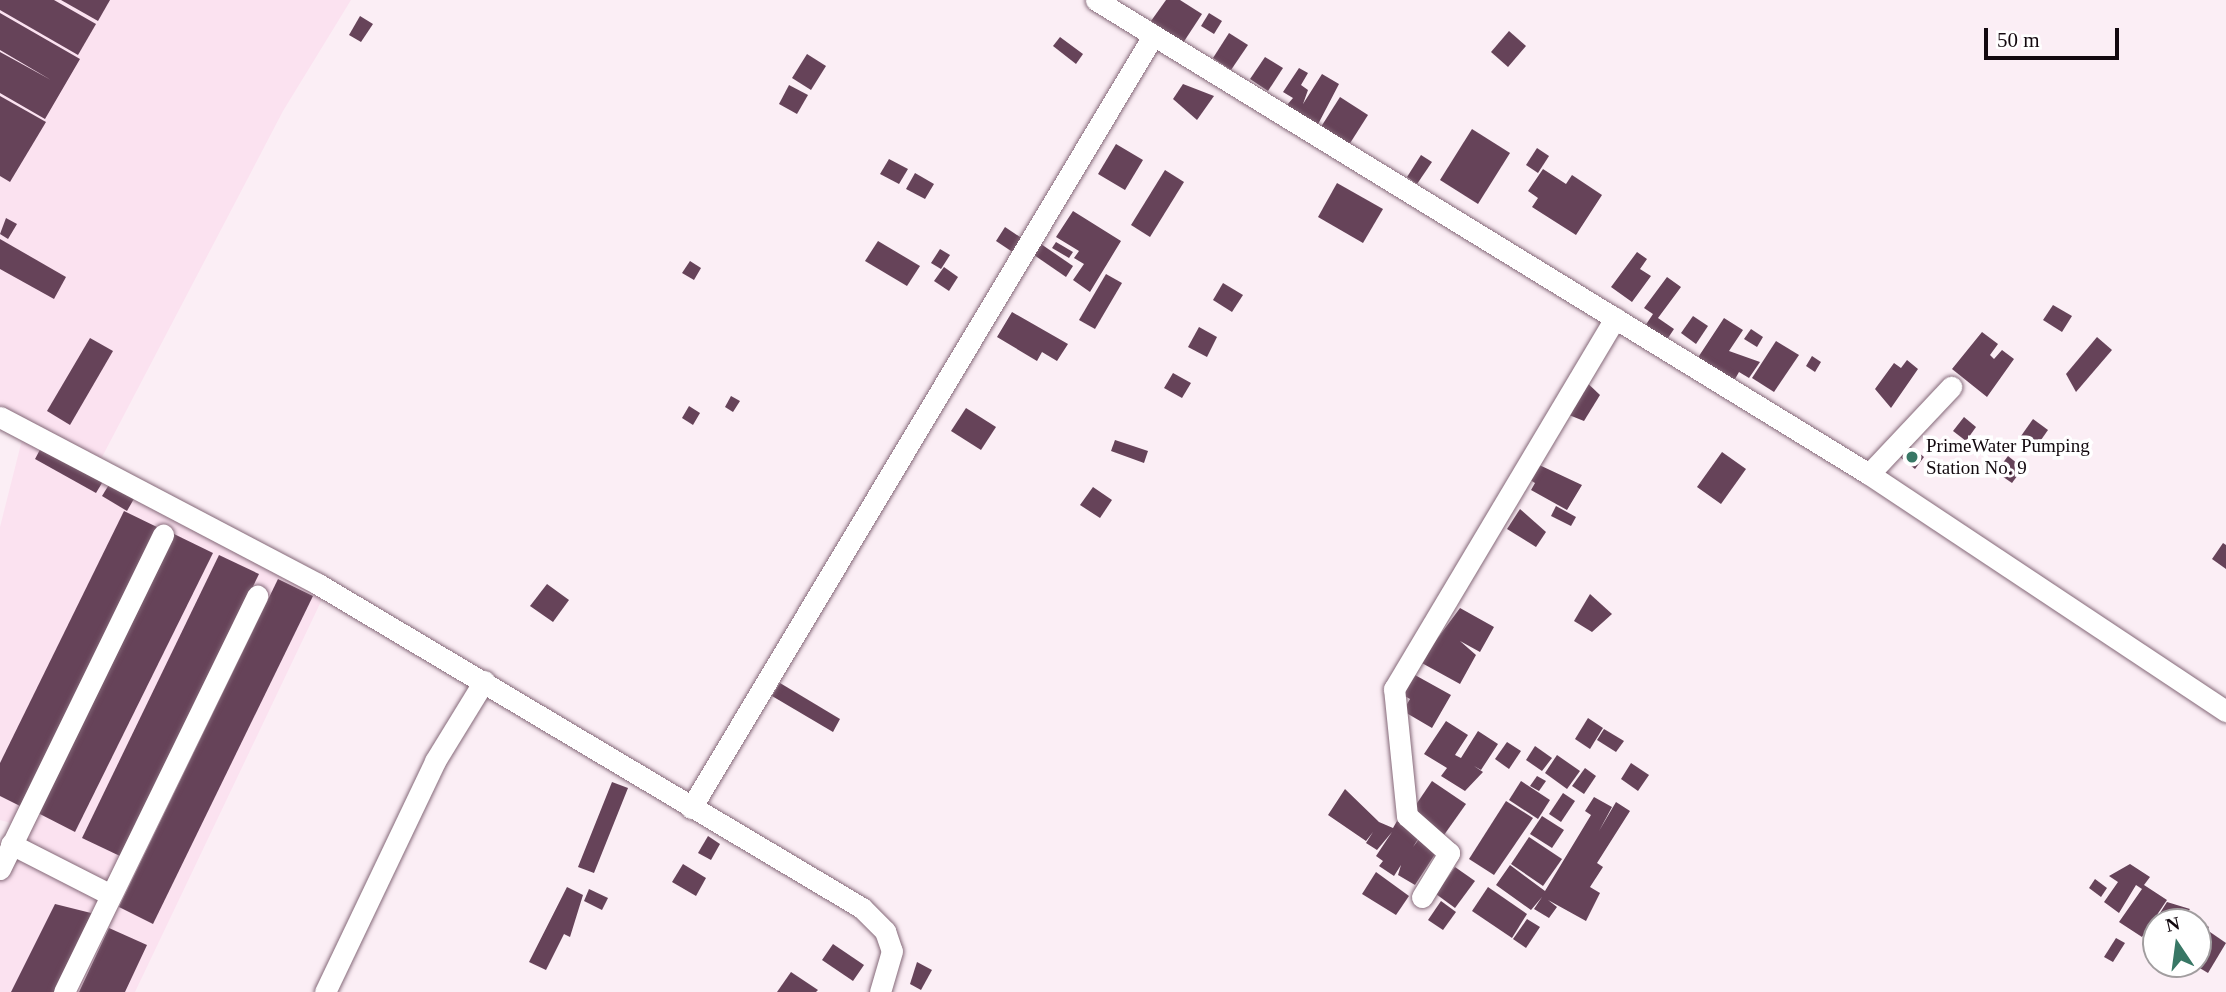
<!DOCTYPE html>
<html>
<head>
<meta charset="utf-8">
<style>
  body { margin:0 }
  #map { position:relative; width:2226px; height:992px; overflow:hidden; background:#fbeef5; font-family:Georgia,serif }
  div>[style] { position:absolute }
  .built>* { inset:0; background:#fbe2f0 }
  .building>* { inset:0; background:#664359 }
  .roads { filter:drop-shadow(0 0 2px #846878) drop-shadow(0 0 2px #846878) }
  .minor>* { height:21px; margin:-10.5px; padding:0 10.5px; transform-origin:10.5px; border-radius:10.5px; background:#fff }
  .dots>* { width:19px; height:19px; translate:-50% -50%; box-sizing:border-box; border:4px solid #fff; border-radius:50% }
  span { translate:-50% -50%; white-space:nowrap; text-align:center; line-height:1.15; -webkit-text-stroke:7px #fff; paint-order:stroke }
  .poi-label { font-size:19px; color:#13090f }
  .left { translate:0 -50%; text-align:left }
  .north { position:absolute; left:2142px; top:908px; width:70px; height:70px; box-sizing:border-box; background:#fff; border:2px solid #a19d9f; border-radius:50%; rotate:347deg; font-size:19px; font-weight:700; line-height:28px; text-align:center; color:#13090f }
  .north::after { content:''; display:block; margin:auto; width:24px; height:32px; background:#387765; clip-path:polygon(50% 0,100% 100%,50% 72%,0 100%) }
  .scale { position:absolute; left:1984px; top:28px; width:135px; height:32px; box-sizing:border-box; border:4px solid #13090f; border-top:0; padding-left:9px; font-size:21px; line-height:24px; white-space:nowrap; color:#13090f; -webkit-text-stroke:5px #fff; paint-order:stroke }
</style>
</head>
<body>
<div id="map">
  <div class="built">
    <i style="clip-path:polygon(0 0,351px 0,283px 111px,101px 459px,0 409px)"></i>
    <i style="clip-path:polygon(24px 432px,326px 591px,135px 992px,0 992px,0 853px,14px 824px,0 820px,0 527px)"></i>
  </div>
  <div class="building">
    <i style="clip-path:polygon(0 0,54px 0,96px 24px,78px 55px,0 10px)"></i>
    <i style="clip-path:polygon(61px 0,110px 0,98px 21px)"></i>
    <i style="clip-path:polygon(1166px 0,1180px 0,1202px 14px,1183px 43px,1151px 21px)"></i>
    <i style="clip-path:polygon(0 13px,80px 59px,45px 119px,0 93px,0 52px,51px 80px,0 50px)"></i>
    <i style="clip-path:polygon(1209px 13px,1222px 21px,1214px 34px,1201px 26px)"></i>
    <i style="clip-path:polygon(360px 16px,373px 24px,361px 42px,349px 35px)"></i>
    <i style="clip-path:polygon(1509px 31px,1526px 46px,1508px 67px,1491px 52px)"></i>
    <i style="clip-path:polygon(1229px 33px,1248px 45px,1231px 70px,1213px 58px)"></i>
    <i style="clip-path:polygon(1060px 37px,1083px 54px,1076px 64px,1053px 46px)"></i>
    <i style="clip-path:polygon(807px 54px,826px 66px,811px 90px,792px 78px)"></i>
    <i style="clip-path:polygon(1265px 57px,1283px 68px,1268px 91px,1250px 79px)"></i>
    <i style="clip-path:polygon(1299px 68px,1308px 73px,1301px 85px,1308px 90px,1303px 104px,1322px 74px,1339px 84px,1314px 132px,1281px 112px,1293px 98px,1283px 92px)"></i>
    <i style="clip-path:polygon(1183px 84px,1214px 96px,1197px 120px,1173px 99px)"></i>
    <i style="clip-path:polygon(789px 85px,808px 95px,797px 114px,779px 104px)"></i>
    <i style="clip-path:polygon(0 96px,46px 122px,10px 182px,0 176px)"></i>
    <i style="clip-path:polygon(1340px 97px,1368px 115px,1347px 148px,1319px 130px)"></i>
    <i style="clip-path:polygon(1472px 129px,1510px 153px,1478px 204px,1440px 180px)"></i>
    <i style="clip-path:polygon(1116px 144px,1143px 160px,1125px 190px,1098px 174px)"></i>
    <i style="clip-path:polygon(1537px 148px,1549px 156px,1538px 173px,1526px 165px)"></i>
    <i style="clip-path:polygon(1421px 155px,1432px 162px,1417px 184px,1407px 177px)"></i>
    <i style="clip-path:polygon(889px 159px,908px 169px,899px 184px,880px 174px)"></i>
    <i style="clip-path:polygon(1543px 169px,1566px 184px,1572px 175px,1602px 195px,1576px 235px,1532px 207px,1538px 198px,1528px 191px)"></i>
    <i style="clip-path:polygon(1165px 170px,1184px 182px,1150px 237px,1131px 225px)"></i>
    <i style="clip-path:polygon(915px 173px,934px 184px,925px 199px,906px 189px)"></i>
    <i style="clip-path:polygon(1337px 183px,1383px 209px,1363px 243px,1318px 217px)"></i>
    <i style="clip-path:polygon(1073px 211px,1121px 241px,1090px 292px,1073px 280px,1084px 264px,1074px 258px,1079px 251px,1056px 237px)"></i>
    <i style="clip-path:polygon(6px 218px,17px 224px,8px 239px,0 234px)"></i>
    <i style="clip-path:polygon(1005px 227px,1023px 239px,1014px 253px,996px 241px)"></i>
    <i style="clip-path:polygon(0 239px,66px 277px,54px 299px,0 269px)"></i>
    <i style="clip-path:polygon(878px 241px,920px 266px,907px 286px,865px 261px)"></i>
    <i style="clip-path:polygon(1056px 242px,1073px 252px,1069px 258px,1052px 248px)"></i>
    <i style="clip-path:polygon(1041px 244px,1073px 266px,1066px 277px,1034px 255px)"></i>
    <i style="clip-path:polygon(940px 249px,950px 255px,941px 269px,931px 263px)"></i>
    <i style="clip-path:polygon(1637px 252px,1647px 259px,1640px 269px,1651px 276px,1632px 302px,1611px 287px)"></i>
    <i style="clip-path:polygon(690px 261px,701px 268px,694px 280px,682px 273px)"></i>
    <i style="clip-path:polygon(944px 267px,958px 277px,949px 291px,934px 281px)"></i>
    <i style="clip-path:polygon(1106px 274px,1122px 283px,1095px 329px,1079px 320px)"></i>
    <i style="clip-path:polygon(1667px 277px,1681px 287px,1658px 318px,1674px 329px,1666px 341px,1645px 326px,1653px 314px,1644px 308px)"></i>
    <i style="clip-path:polygon(1223px 283px,1243px 295px,1232px 312px,1213px 300px)"></i>
    <i style="clip-path:polygon(2053px 305px,2072px 316px,2062px 332px,2043px 320px)"></i>
    <i style="clip-path:polygon(1012px 312px,1068px 344px,1057px 361px,1042px 352px,1037px 361px,997px 337px)"></i>
    <i style="clip-path:polygon(1693px 316px,1708px 326px,1696px 344px,1681px 333px)"></i>
    <i style="clip-path:polygon(1724px 318px,1743px 330px,1729px 351px,1760px 362px,1749px 378px,1739px 372px,1735px 379px,1723px 376px,1697px 359px)"></i>
    <i style="clip-path:polygon(1199px 327px,1217px 337px,1207px 357px,1188px 347px)"></i>
    <i style="clip-path:polygon(1751px 329px,1763px 337px,1757px 347px,1744px 339px)"></i>
    <i style="clip-path:polygon(1982px 332px,1998px 344px,1990px 355px,1994px 359px,2002px 350px,2014px 359px,1987px 397px,1952px 369px)"></i>
    <i style="clip-path:polygon(2097px 337px,2112px 350px,2076px 392px,2066px 374px)"></i>
    <i style="clip-path:polygon(90px 338px,113px 351px,70px 425px,47px 411px)"></i>
    <i style="clip-path:polygon(1776px 341px,1799px 355px,1774px 392px,1752px 378px)"></i>
    <i style="clip-path:polygon(1812px 356px,1821px 362px,1815px 372px,1806px 366px)"></i>
    <i style="clip-path:polygon(1907px 360px,1918px 369px,1891px 408px,1875px 389px,1894px 363px,1901px 368px)"></i>
    <i style="clip-path:polygon(1173px 373px,1191px 383px,1182px 398px,1164px 388px)"></i>
    <i style="clip-path:polygon(1580px 376px,1600px 395px,1584px 421px,1559px 411px)"></i>
    <i style="clip-path:polygon(731px 396px,740px 401px,733px 412px,725px 407px)"></i>
    <i style="clip-path:polygon(689px 406px,700px 413px,693px 425px,682px 418px)"></i>
    <i style="clip-path:polygon(966px 408px,996px 427px,981px 450px,951px 431px)"></i>
    <i style="clip-path:polygon(1964px 417px,1976px 427px,1966px 441px,1953px 431px)"></i>
    <i style="clip-path:polygon(2033px 419px,2048px 430px,2036px 447px,2021px 436px)"></i>
    <i style="clip-path:polygon(1115px 440px,1148px 451px,1144px 463px,1111px 451px)"></i>
    <i style="clip-path:polygon(43px 444px,105px 478px,96px 493px,35px 459px)"></i>
    <i style="clip-path:polygon(1909px 445px,1924px 457px,1915px 469px,1900px 457px)"></i>
    <i style="clip-path:polygon(1722px 452px,1746px 469px,1721px 504px,1697px 487px)"></i>
    <i style="clip-path:polygon(2008px 456px,2023px 468px,2012px 483px,1996px 472px)"></i>
    <i style="clip-path:polygon(1535px 463px,1582px 485px,1567px 510px,1531px 490px,1535px 483px,1527px 478px)"></i>
    <i style="clip-path:polygon(110px 483px,135px 497px,127px 511px,102px 496px)"></i>
    <i style="clip-path:polygon(1093px 487px,1112px 500px,1100px 518px,1080px 505px)"></i>
    <i style="clip-path:polygon(1556px 506px,1576px 517px,1571px 526px,1551px 516px)"></i>
    <i style="clip-path:polygon(1520px 509px,1546px 532px,1536px 547px,1507px 529px)"></i>
    <i style="clip-path:polygon(124px 511px,159px 528px,22px 807px,0 796px,0 763px)"></i>
    <i style="clip-path:polygon(174px 534px,213px 553px,75px 832px,36px 812px)"></i>
    <i style="clip-path:polygon(2223px 543px,2226px 545px,2226px 569px,2212px 559px)"></i>
    <i style="clip-path:polygon(219px 555px,259px 574px,122px 857px,82px 838px)"></i>
    <i style="clip-path:polygon(278px 579px,313px 596px,153px 924px,119px 907px)"></i>
    <i style="clip-path:polygon(547px 584px,569px 600px,553px 622px,530px 606px)"></i>
    <i style="clip-path:polygon(1590px 594px,1612px 614px,1592px 632px,1574px 621px)"></i>
    <i style="clip-path:polygon(1460px 608px,1494px 627px,1480px 652px,1460px 641px,1476px 655px,1460px 684px,1420px 662px)"></i>
    <i style="clip-path:polygon(1415px 675px,1451px 695px,1432px 728px,1403px 711px,1410px 699px,1403px 695px)"></i>
    <i style="clip-path:polygon(780px 683px,840px 719px,833px 732px,772px 696px)"></i>
    <i style="clip-path:polygon(1588px 718px,1603px 728px,1590px 749px,1575px 739px)"></i>
    <i style="clip-path:polygon(1446px 721px,1468px 735px,1455px 755px,1461px 758px,1478px 731px,1498px 744px,1481px 770px,1474px 766px,1483px 772px,1465px 791px,1441px 776px,1447px 768px,1424px 754px)"></i>
    <i style="clip-path:polygon(1604px 729px,1624px 741px,1616px 752px,1597px 740px)"></i>
    <i style="clip-path:polygon(1507px 742px,1521px 751px,1509px 769px,1495px 759px)"></i>
    <i style="clip-path:polygon(1535px 746px,1552px 758px,1542px 771px,1526px 760px)"></i>
    <i style="clip-path:polygon(1557px 755px,1580px 771px,1567px 789px,1545px 773px)"></i>
    <i style="clip-path:polygon(1631px 763px,1649px 775px,1638px 791px,1621px 779px)"></i>
    <i style="clip-path:polygon(1585px 768px,1596px 776px,1584px 794px,1572px 786px)"></i>
    <i style="clip-path:polygon(1537px 776px,1546px 781px,1539px 791px,1530px 786px)"></i>
    <i style="clip-path:polygon(1432px 781px,1466px 804px,1444px 835px,1411px 812px)"></i>
    <i style="clip-path:polygon(1521px 781px,1550px 800px,1538px 819px,1509px 800px)"></i>
    <i style="clip-path:polygon(612px 782px,628px 788px,594px 873px,578px 867px)"></i>
    <i style="clip-path:polygon(1345px 789px,1379px 822px,1393px 828px,1397px 821px,1420px 836px,1413px 847px,1419px 839px,1437px 851px,1415px 885px,1398px 875px,1401px 865px,1394px 876px,1379px 866px,1383px 861px,1376px 856px,1392px 832px,1377px 850px,1366px 843px,1373px 832px,1366px 841px,1328px 815px)"></i>
    <i style="clip-path:polygon(1563px 793px,1575px 801px,1561px 822px,1549px 814px)"></i>
    <i style="clip-path:polygon(1594px 797px,1612px 807px,1599px 831px,1616px 802px,1630px 811px,1597px 863px,1603px 867px,1590px 887px,1600px 893px,1586px 921px,1548px 900px,1557px 907px,1549px 918px,1534px 909px,1542px 897px,1531px 910px,1496px 885px,1510px 865px,1545px 891px,1591px 815px,1585px 811px)"></i>
    <i style="clip-path:polygon(1506px 801px,1533px 818px,1494px 875px,1469px 859px)"></i>
    <i style="clip-path:polygon(1542px 816px,1564px 830px,1552px 848px,1530px 834px)"></i>
    <i style="clip-path:polygon(708px 836px,720px 844px,711px 860px,698px 853px)"></i>
    <i style="clip-path:polygon(1529px 837px,1562px 859px,1543px 886px,1511px 864px)"></i>
    <i style="clip-path:polygon(683px 864px,706px 878px,696px 896px,672px 882px)"></i>
    <i style="clip-path:polygon(2130px 864px,2150px 877px,2144px 885px,2167px 900px,2142px 937px,2119px 922px,2142px 889px,2136px 885px,2119px 913px,2104px 902px,2118px 882px,2109px 876px)"></i>
    <i style="clip-path:polygon(1455px 867px,1475px 881px,1455px 908px,1436px 894px)"></i>
    <i style="clip-path:polygon(1376px 872px,1409px 896px,1396px 915px,1362px 894px)"></i>
    <i style="clip-path:polygon(2095px 879px,2107px 888px,2101px 897px,2089px 888px)"></i>
    <i style="clip-path:polygon(567px 887px,583px 895px,570px 937px,564px 934px,546px 970px,529px 962px)"></i>
    <i style="clip-path:polygon(1488px 887px,1527px 914px,1512px 938px,1472px 911px)"></i>
    <i style="clip-path:polygon(589px 889px,608px 898px,602px 910px,584px 901px)"></i>
    <i style="clip-path:polygon(1441px 901px,1456px 912px,1443px 930px,1428px 920px)"></i>
    <i style="clip-path:polygon(2167px 902px,2190px 909px,2180px 922px,2156px 922px,2156px 942px,2146px 935px)"></i>
    <i style="clip-path:polygon(55px 904px,95px 914px,57px 992px,11px 992px)"></i>
    <i style="clip-path:polygon(2189px 914px,2209px 927px,2198px 943px,2198px 922px,2184px 922px)"></i>
    <i style="clip-path:polygon(1527px 919px,1540px 927px,1526px 948px,1513px 939px)"></i>
    <i style="clip-path:polygon(109px 928px,147px 945px,125px 992px,79px 992px)"></i>
    <i style="clip-path:polygon(2210px 932px,2226px 943px,2208px 973px,2193px 964px)"></i>
    <i style="clip-path:polygon(2116px 938px,2125px 943px,2113px 962px,2104px 957px)"></i>
    <i style="clip-path:polygon(833px 944px,864px 965px,853px 981px,822px 960px)"></i>
    <i style="clip-path:polygon(917px 962px,932px 970px,921px 990px,910px 984px)"></i>
    <i style="clip-path:polygon(791px 972px,818px 990px,816px 992px,777px 992px)"></i>
  </div>
  <div class="roads">
    <div class="minor">
      <i style="left:1096px;top:0;width:907px;rotate:31.52deg"></i>
      <i style="left:1869px;top:474px;width:429px;rotate:33.6deg"></i>
      <i style="left:0;top:417px;width:359px;rotate:27.7deg"></i>
      <i style="left:318px;top:584px;width:633px;rotate:30.78deg"></i>
      <i style="left:862px;top:908px;width:33px;rotate:45deg"></i>
      <i style="left:885px;top:931px;width:21px;rotate:71deg"></i>
      <i style="left:892px;top:951px;width:43px;rotate:106.3deg"></i>
      <i style="left:1869px;top:474px;width:120px;rotate:-46.7deg"></i>
      <i style="left:691px;top:808px;width:896px;rotate:-59.11deg"></i>
      <i style="left:11px;top:844px;width:112px;rotate:27deg"></i>
      <i style="left:0;top:869px;width:372px;rotate:-64deg"></i>
      <i style="left:1422px;top:897px;width:52px;rotate:-58.5deg"></i>
      <i style="left:1449px;top:853px;width:56px;rotate:-138.6deg"></i>
      <i style="left:1407px;top:816px;width:128px;rotate:-95.8deg"></i>
      <i style="left:1394px;top:689px;width:432px;rotate:-59.2deg"></i>
      <i style="left:64px;top:992px;width:441px;rotate:-64deg"></i>
      <i style="left:325px;top:992px;width:256px;rotate:-64.5deg"></i>
      <i style="left:435px;top:761px;width:94px;rotate:-58.5deg"></i>
    </div>
  </div>
  <div class="dots">
    <i style="left:1912px;top:457px;background:#387765"></i>
  </div>
  <div class="poi-label">
    <span class="left" style="left:1926px;top:457px">PrimeWater Pumping<br>Station No. 9</span>
  </div>
  <div class="north">N</div>
  <div class="scale">50 m</div>
</div>
</body>
</html>
